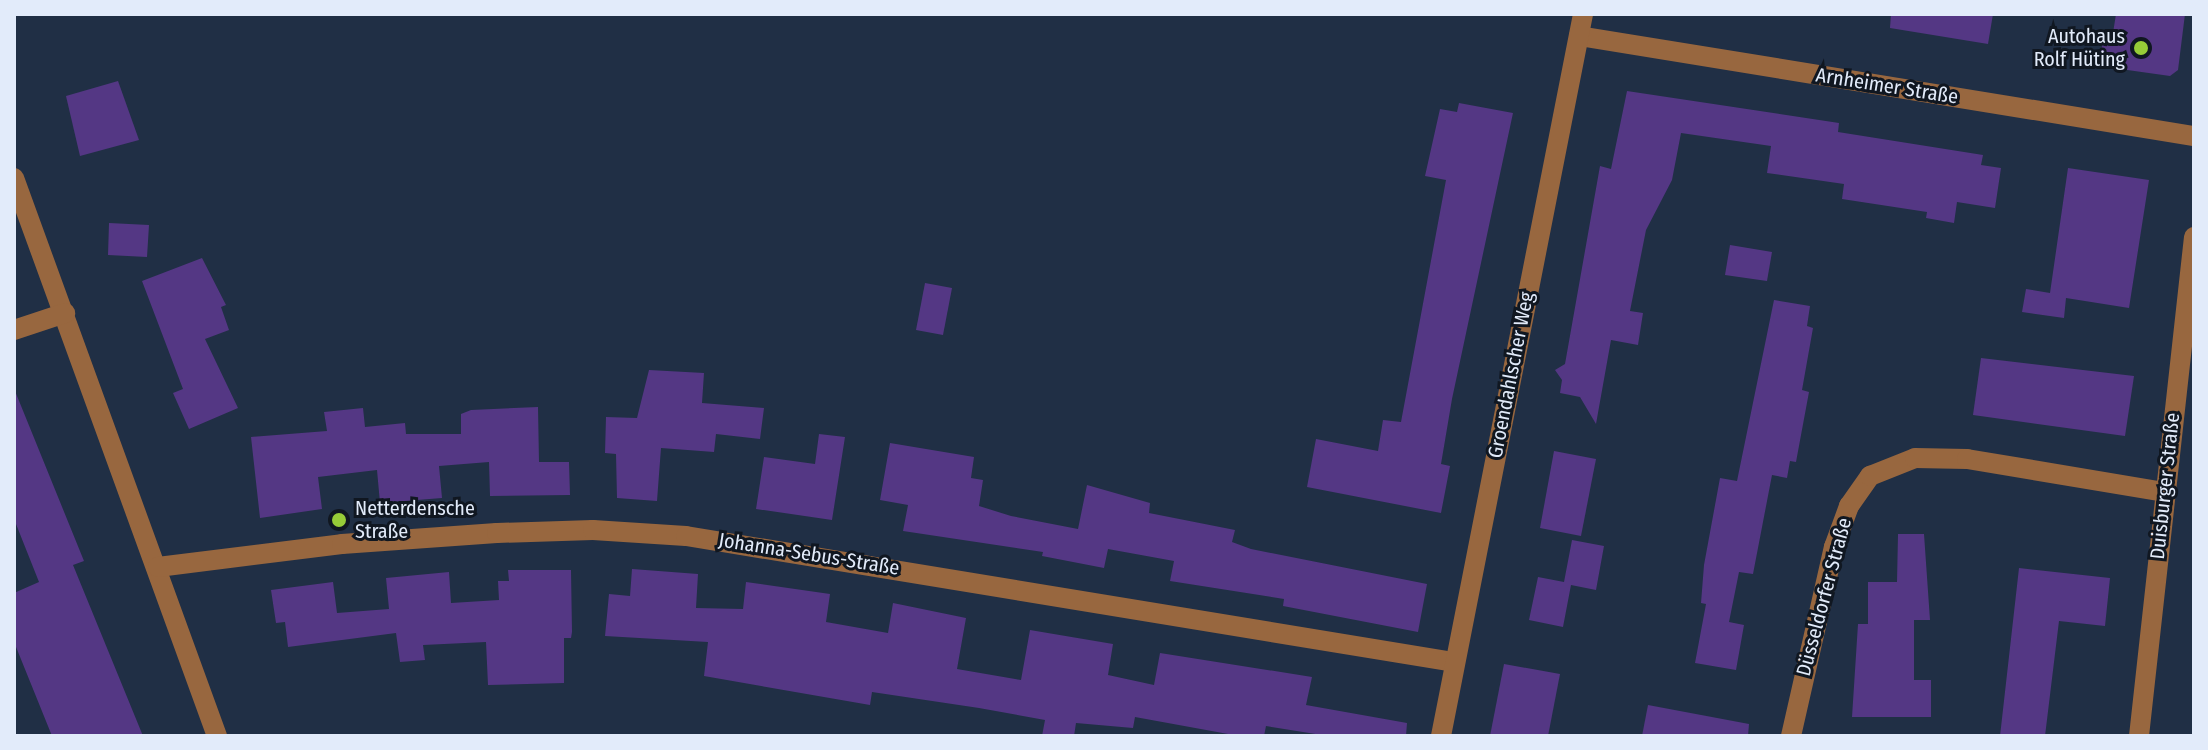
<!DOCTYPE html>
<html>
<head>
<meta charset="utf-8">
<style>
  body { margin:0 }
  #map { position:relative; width:2208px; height:750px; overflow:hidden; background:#202f45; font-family:"Fira Sans Condensed",sans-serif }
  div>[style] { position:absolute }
  .building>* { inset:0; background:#543784 }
  .minor>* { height:20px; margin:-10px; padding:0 10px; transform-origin:10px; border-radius:10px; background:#98673f }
  .dots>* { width:22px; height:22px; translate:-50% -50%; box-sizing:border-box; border:4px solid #101721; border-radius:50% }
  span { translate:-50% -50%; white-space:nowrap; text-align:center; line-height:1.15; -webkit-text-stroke:6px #101721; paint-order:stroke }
  .poi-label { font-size:20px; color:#e2ebfa }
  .right { translate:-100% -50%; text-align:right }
  .left { translate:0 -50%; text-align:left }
  .street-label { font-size:20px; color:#e2ebfa }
  .frame { position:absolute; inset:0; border:16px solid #e2ebfa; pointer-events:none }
</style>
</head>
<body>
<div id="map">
  <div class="building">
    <i style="clip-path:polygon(1891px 14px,1993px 14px,1988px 44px,1890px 28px)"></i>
    <i style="clip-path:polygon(2116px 14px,2185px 14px,2178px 70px,2170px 76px,2099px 66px,2103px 40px,2113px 33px)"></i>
    <i style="clip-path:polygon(118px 81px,139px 140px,80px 156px,66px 96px)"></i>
    <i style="clip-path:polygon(1627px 91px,1839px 123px,1838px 132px,1983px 155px,1981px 165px,2001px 168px,1995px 208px,1957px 202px,1954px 223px,1926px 218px,1927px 212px,1842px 199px,1844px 184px,1767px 173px,1771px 146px,1681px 133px,1672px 180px,1646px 230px,1630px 311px,1643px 313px,1638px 345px,1611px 340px,1596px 424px,1580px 397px,1560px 393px,1562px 380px,1555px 370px,1565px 364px,1600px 166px,1611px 169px)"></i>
    <i style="clip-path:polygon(1459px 103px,1513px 113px,1452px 399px,1441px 464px,1450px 466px,1441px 513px,1307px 487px,1316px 439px,1378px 451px,1383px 420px,1401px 422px,1446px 180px,1425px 176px,1440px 109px,1457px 112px)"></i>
    <i style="clip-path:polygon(2068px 168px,2149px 180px,2129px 308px,2066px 298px,2064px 318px,2022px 312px,2026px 289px,2050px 293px)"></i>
    <i style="clip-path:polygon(109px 223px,149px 225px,147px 257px,108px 255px)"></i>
    <i style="clip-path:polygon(1730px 245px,1772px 252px,1767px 281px,1725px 275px)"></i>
    <i style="clip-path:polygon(202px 258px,226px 305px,221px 307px,229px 330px,205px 339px,238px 408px,189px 429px,173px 393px,183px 389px,142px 281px)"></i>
    <i style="clip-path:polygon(925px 283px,952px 288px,943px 335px,916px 330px)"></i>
    <i style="clip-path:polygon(1774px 300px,1810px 306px,1807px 326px,1813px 328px,1802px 390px,1809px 392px,1796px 462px,1790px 461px,1787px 478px,1772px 475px,1753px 574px,1739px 572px,1729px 622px,1744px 625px,1736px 670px,1695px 663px,1706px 604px,1701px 603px,1704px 565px,1720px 478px,1737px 481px)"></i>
    <i style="clip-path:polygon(1981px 358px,2134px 376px,2125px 436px,1973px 415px)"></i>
    <i style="clip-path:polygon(649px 370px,704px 373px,702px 403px,764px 408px,760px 439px,716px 434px,714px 452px,661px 448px,657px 501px,617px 498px,616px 454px,605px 453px,606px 417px,637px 418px)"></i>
    <i style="clip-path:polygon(15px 391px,84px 561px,73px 565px,143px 736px,52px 736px,14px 642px,14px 593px,39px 582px,14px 519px)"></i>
    <i style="clip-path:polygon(538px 407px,539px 462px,569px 462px,570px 495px,490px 496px,489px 462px,439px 466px,442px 498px,380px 503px,377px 470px,318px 477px,322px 509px,260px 518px,251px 437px,327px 431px,324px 412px,363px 408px,365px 427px,405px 423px,406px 434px,461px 434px,461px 414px,471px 410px)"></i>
    <i style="clip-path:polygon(819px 434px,845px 437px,832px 520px,756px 509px,764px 457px,815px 464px)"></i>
    <i style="clip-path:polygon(890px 443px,974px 457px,971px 478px,983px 480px,979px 506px,1011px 516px,1078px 529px,1087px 485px,1150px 503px,1149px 513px,1235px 530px,1232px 542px,1251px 549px,1427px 584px,1418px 632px,1283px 606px,1284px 599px,1170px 581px,1174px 561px,1108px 549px,1104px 568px,1042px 556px,1043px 552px,903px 531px,908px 505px,880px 500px)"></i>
    <i style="clip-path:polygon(1554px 451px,1596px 459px,1581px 536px,1540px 528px)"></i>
    <i style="clip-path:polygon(1898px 534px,1924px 534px,1930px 620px,1914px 620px,1914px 680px,1931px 680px,1931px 717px,1852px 717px,1858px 624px,1868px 624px,1868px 582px,1897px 582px)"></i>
    <i style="clip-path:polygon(1572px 540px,1604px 546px,1596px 590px,1571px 585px,1563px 627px,1529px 620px,1538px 577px,1564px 582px)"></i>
    <i style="clip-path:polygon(2019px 568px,2110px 578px,2105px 626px,2059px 621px,2045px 736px,2000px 736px)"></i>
    <i style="clip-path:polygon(632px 569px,698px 574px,696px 608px,743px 609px,746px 582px,830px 594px,826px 622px,888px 633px,893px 603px,966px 618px,957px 669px,1021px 680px,1030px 630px,1113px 644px,1108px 675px,1154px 685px,1160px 653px,1312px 677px,1306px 705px,1407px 723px,1406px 736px,1328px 736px,1266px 726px,1264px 736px,1239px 736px,1135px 717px,1133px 728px,1076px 723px,1074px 736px,1042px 736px,1045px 720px,979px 708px,872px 692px,870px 705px,704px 676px,708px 642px,605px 636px,609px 594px,630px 596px)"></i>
    <i style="clip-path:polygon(508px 570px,571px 570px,572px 632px,571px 638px,564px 638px,564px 683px,488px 685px,486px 642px,423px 645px,425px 660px,400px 662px,396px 633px,288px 647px,285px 622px,276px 623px,271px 590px,333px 582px,337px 613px,389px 609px,386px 578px,449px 572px,451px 603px,499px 600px,498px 581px,509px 581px)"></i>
    <i style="clip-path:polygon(1504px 664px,1560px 674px,1548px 736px,1490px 736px)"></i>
    <i style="clip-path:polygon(1648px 705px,1749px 724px,1748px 736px,1642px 736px)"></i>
  </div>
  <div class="minor">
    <i style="left:1579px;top:36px;width:623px;rotate:9.24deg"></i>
    <i style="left:14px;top:178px;width:594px;rotate:70.01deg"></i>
    <i style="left:14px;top:330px;width:54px;rotate:-18.4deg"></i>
    <i style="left:158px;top:567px;width:185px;rotate:-7.1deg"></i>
    <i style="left:342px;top:544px;width:155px;rotate:-4.1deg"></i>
    <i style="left:497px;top:533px;width:96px;rotate:-1.8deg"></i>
    <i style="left:593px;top:530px;width:93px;rotate:3.7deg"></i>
    <i style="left:686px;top:536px;width:778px;rotate:9.32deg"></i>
    <i style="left:1441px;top:736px;width:736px;rotate:-78.87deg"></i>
    <i style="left:1791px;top:736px;width:194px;rotate:-77.2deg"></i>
    <i style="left:1834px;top:547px;width:44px;rotate:-69.9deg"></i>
    <i style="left:1849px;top:506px;width:37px;rotate:-55deg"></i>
    <i style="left:1870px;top:476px;width:48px;rotate:-21.8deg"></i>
    <i style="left:1915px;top:458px;width:52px;rotate:1.1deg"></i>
    <i style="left:1967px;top:459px;width:200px;rotate:9.5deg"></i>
    <i style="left:2139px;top:736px;width:502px;rotate:-83.71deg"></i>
  </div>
  <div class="dots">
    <i style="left:2141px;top:48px;background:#97cc38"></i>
    <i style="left:339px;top:520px;background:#97cc38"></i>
  </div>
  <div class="poi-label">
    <span class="right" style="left:2125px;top:48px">Autohaus<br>Rolf Hüting</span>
    <span class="left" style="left:355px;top:520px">Netterdensche<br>Straße</span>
  </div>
  <div class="street-label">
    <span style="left:1887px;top:86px;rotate:9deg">Arnheimer Straße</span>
    <span style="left:1511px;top:375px;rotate:-79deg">Groendahlscher Weg</span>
    <span style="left:2165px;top:486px;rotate:-84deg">Duisburger Straße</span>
    <span style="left:809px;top:554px;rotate:9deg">Johanna-Sebus-Straße</span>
    <span style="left:1824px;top:597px;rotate:-75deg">Düsseldorfer Straße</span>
  </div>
  <div class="frame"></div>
</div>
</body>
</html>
